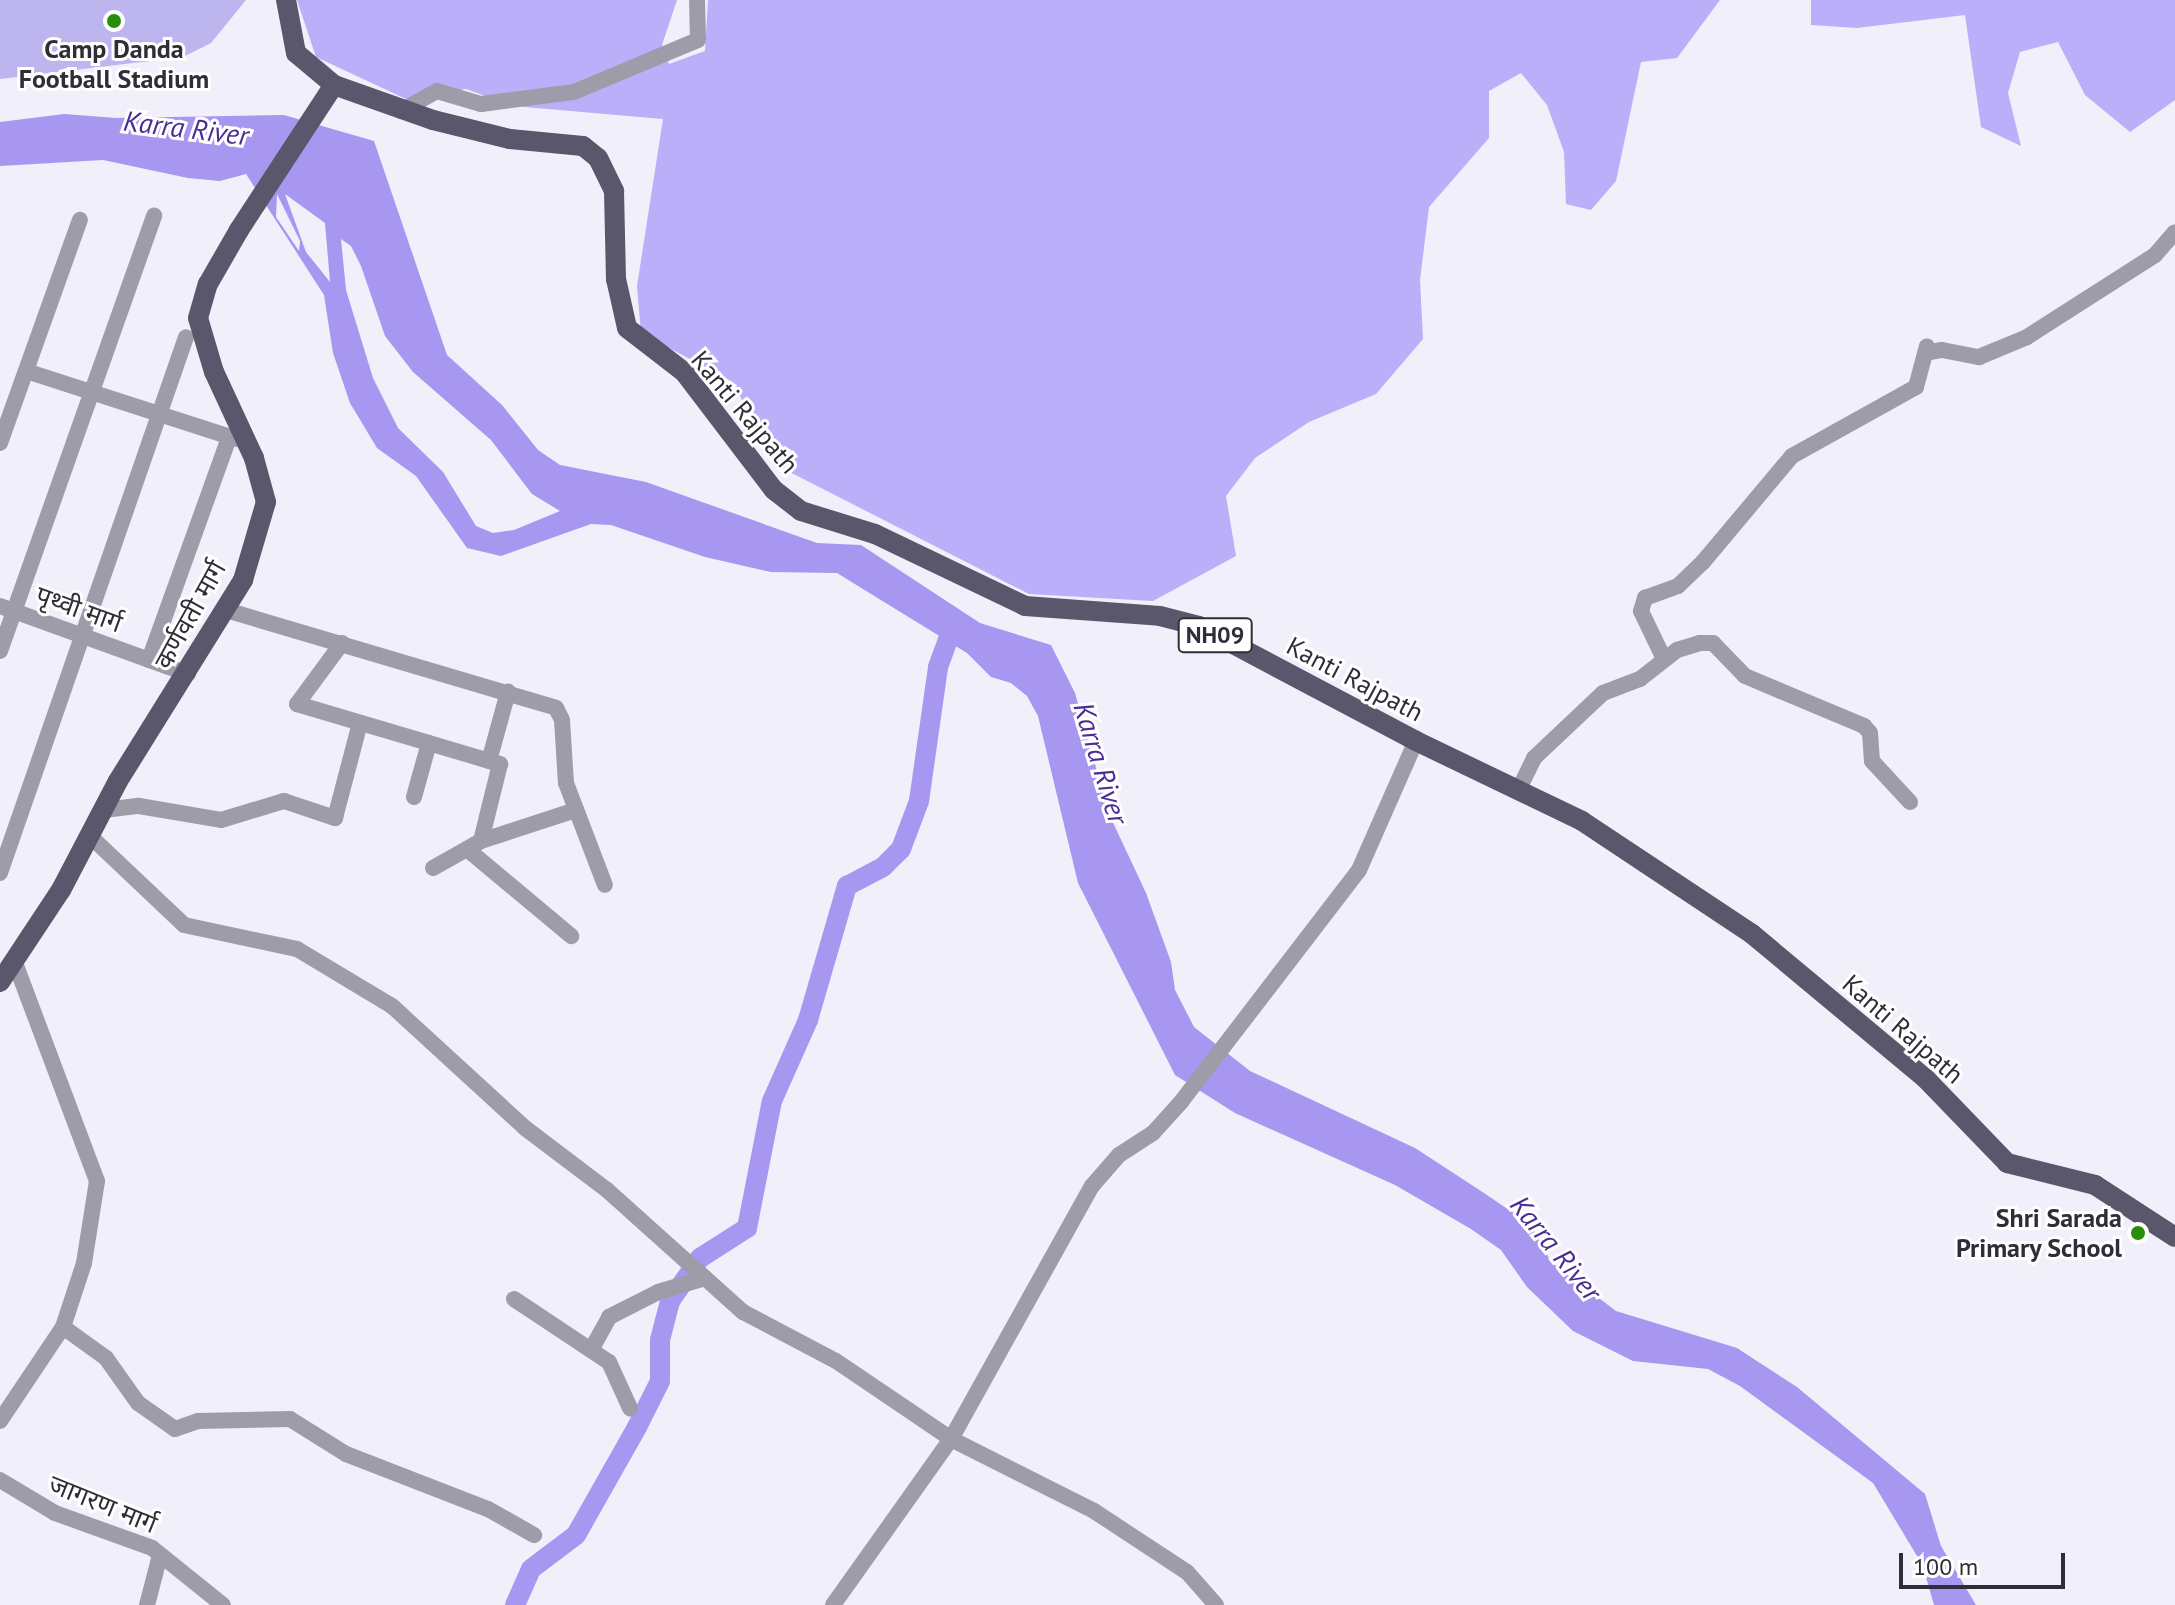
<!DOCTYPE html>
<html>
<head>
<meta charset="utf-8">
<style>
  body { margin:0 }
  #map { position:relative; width:2175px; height:1605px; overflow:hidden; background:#f0effa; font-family:"PT Sans","Noto Sans Devanagari",sans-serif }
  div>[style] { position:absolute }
  .green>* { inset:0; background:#bdb5ee }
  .forest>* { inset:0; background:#baaff8 }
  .water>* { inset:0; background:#a797f1 }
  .river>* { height:20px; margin:-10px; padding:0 10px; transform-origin:10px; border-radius:10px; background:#a797f1 }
  .minor>* { height:16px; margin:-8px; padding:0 8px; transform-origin:8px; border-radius:8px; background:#9d9ca8 }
  .major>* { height:20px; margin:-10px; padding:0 10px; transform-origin:10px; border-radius:10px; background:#5a576c }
  .dots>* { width:22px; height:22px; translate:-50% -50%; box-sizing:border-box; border:4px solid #fefefe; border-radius:50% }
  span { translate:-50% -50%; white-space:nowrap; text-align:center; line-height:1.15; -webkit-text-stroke:6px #fefefe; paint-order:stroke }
  .shield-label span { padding:2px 6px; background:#fefefe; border:2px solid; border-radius:6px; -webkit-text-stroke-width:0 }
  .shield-label { font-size:24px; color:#2f2e38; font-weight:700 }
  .poi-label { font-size:26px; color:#2f2e38; font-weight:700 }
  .right { translate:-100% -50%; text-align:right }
  .street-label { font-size:26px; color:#2f2e38 }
  .water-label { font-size:28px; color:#4a2c92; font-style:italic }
  .scale { position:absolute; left:1899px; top:1553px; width:166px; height:36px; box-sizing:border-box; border:4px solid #2f2e38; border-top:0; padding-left:10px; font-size:24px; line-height:28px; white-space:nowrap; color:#2f2e38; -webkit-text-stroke:6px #fefefe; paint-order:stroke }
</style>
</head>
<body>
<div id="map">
  <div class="green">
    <i style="clip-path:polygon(0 0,246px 0,211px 43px,183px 57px,0 79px)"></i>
  </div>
  <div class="forest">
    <i style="clip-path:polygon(297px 0,677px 0,662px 45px,669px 64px,705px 51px,708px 0,1720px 0,1677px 58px,1641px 62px,1616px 181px,1591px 210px,1566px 204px,1564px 152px,1547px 105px,1521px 73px,1489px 91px,1489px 138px,1429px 207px,1420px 280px,1423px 339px,1376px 394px,1309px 422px,1255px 458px,1226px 496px,1236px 556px,1153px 601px,1029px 594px,774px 464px,733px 382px,641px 333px,637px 286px,663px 119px,513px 106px,466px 89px,406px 99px,316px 57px)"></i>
    <i style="clip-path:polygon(1811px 0,2175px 0,2175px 100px,2130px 132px,2085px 95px,2058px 42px,2020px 52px,2008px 93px,2021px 146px,1981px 127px,1965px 15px,1857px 28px,1811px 25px)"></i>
  </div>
  <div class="water">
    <i style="clip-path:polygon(evenodd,64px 114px,116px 118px,284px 115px,374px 141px,447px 355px,502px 405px,538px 450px,560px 465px,646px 482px,817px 543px,861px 545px,980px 623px,1051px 645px,1075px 693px,1109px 814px,1146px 893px,1171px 962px,1175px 990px,1194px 1027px,1250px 1071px,1415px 1148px,1481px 1191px,1531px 1225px,1551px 1262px,1616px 1311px,1737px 1348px,1797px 1387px,1925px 1494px,1941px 1546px,1976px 1605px,1934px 1605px,1906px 1507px,1740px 1386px,1708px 1369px,1633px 1361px,1573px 1331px,1527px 1287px,1501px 1250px,1471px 1229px,1395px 1185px,1235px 1113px,1175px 1075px,1078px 883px,1038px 716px,1027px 696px,1011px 683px,991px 677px,967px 653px,837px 573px,771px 572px,705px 557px,611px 525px,591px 524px,501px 556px,467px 548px,416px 476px,377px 448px,350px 403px,333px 353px,324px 295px,246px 174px,220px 181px,188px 178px,103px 160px,0 166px,0 122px,64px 114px,277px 194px,300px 241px,299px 251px,276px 217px,277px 194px,64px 114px,285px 194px,325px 223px,330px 282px,306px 252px,285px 194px,64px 114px,341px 239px,351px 246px,361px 266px,385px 336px,413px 372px,491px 440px,532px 494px,560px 511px,514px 530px,493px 533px,476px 526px,443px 472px,398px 428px,373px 378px,346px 290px,341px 239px)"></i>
  </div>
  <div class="river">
    <i style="left:1880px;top:1475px;width:87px;rotate:59deg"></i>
    <i style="left:515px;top:1605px;width:39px;rotate:-66deg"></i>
    <i style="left:531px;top:1569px;width:56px;rotate:-37.1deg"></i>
    <i style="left:576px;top:1535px;width:124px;rotate:-60.5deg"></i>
    <i style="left:637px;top:1427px;width:51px;rotate:-63.4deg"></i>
    <i style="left:660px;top:1381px;width:41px;rotate:-90deg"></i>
    <i style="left:660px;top:1340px;width:40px;rotate:-75.6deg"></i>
    <i style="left:670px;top:1301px;width:52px;rotate:-55.1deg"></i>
    <i style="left:700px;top:1258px;width:56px;rotate:-32.6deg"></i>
    <i style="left:747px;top:1228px;width:129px;rotate:-78.9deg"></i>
    <i style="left:772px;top:1101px;width:89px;rotate:-66deg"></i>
    <i style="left:808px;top:1020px;width:140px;rotate:-73.8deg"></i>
    <i style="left:847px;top:886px;width:41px;rotate:-27.8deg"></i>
    <i style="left:883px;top:867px;width:25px;rotate:-45deg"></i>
    <i style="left:901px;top:849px;width:51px;rotate:-69.4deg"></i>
    <i style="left:919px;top:801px;width:135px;rotate:-81.9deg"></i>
    <i style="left:938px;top:667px;width:44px;rotate:-69.9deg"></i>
  </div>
  <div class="minor">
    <i style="left:401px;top:111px;width:41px;rotate:-29.1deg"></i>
    <i style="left:437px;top:91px;width:46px;rotate:16.5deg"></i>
    <i style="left:481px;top:104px;width:94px;rotate:-7.4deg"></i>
    <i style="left:574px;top:92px;width:134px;rotate:-22.8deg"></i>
    <i style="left:698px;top:40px;width:40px;rotate:-91.4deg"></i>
    <i style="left:1926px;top:353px;width:16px;rotate:-11deg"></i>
    <i style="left:1942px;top:350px;width:38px;rotate:11deg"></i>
    <i style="left:1979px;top:357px;width:52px;rotate:-22.6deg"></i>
    <i style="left:2027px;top:337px;width:152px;rotate:-32.6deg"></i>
    <i style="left:2155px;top:255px;width:30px;rotate:-49deg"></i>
    <i style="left:26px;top:371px;width:221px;rotate:17.9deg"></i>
    <i style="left:0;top:443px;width:237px;rotate:-70.3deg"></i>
    <i style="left:0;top:606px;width:200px;rotate:19.9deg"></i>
    <i style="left:226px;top:610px;width:344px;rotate:16.5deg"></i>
    <i style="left:556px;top:708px;width:13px;rotate:63deg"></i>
    <i style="left:562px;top:720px;width:63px;rotate:86.4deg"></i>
    <i style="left:566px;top:783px;width:109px;rotate:69.1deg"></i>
    <i style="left:342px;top:643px;width:76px;rotate:126.4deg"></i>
    <i style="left:297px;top:704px;width:212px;rotate:16.5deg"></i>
    <i style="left:500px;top:764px;width:79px;rotate:103.9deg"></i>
    <i style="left:0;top:651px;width:462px;rotate:-70.5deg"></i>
    <i style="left:1664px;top:659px;width:53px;rotate:-115.6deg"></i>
    <i style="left:1641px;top:611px;width:14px;rotate:-73deg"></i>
    <i style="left:1645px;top:598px;width:35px;rotate:-20deg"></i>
    <i style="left:1678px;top:586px;width:35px;rotate:-44deg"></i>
    <i style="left:1703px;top:562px;width:138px;rotate:-50deg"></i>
    <i style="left:1792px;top:456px;width:142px;rotate:-29.1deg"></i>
    <i style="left:1916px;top:387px;width:42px;rotate:-75deg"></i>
    <i style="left:149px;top:660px;width:234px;rotate:-70.2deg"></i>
    <i style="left:489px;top:761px;width:72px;rotate:-74.6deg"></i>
    <i style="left:1519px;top:789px;width:34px;rotate:-64deg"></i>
    <i style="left:1534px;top:758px;width:95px;rotate:-43.3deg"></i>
    <i style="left:1603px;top:693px;width:40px;rotate:-21deg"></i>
    <i style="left:1640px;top:679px;width:47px;rotate:-38.1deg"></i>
    <i style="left:1677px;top:650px;width:24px;rotate:-17deg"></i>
    <i style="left:1700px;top:643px;width:13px"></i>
    <i style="left:1713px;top:643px;width:46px;rotate:45.9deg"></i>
    <i style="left:1745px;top:676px;width:129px;rotate:22.8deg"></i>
    <i style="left:1864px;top:726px;width:9px;rotate:49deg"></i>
    <i style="left:1870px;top:733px;width:28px;rotate:86deg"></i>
    <i style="left:1872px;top:761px;width:56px;rotate:47.2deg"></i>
    <i style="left:414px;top:797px;width:56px;rotate:-74.5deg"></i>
    <i style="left:104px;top:810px;width:35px;rotate:-7deg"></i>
    <i style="left:139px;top:806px;width:83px;rotate:9.7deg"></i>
    <i style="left:221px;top:820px;width:66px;rotate:-16.8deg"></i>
    <i style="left:284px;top:801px;width:54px;rotate:18.4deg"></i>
    <i style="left:335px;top:818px;width:98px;rotate:-75.3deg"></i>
    <i style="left:90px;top:836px;width:129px;rotate:43.4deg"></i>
    <i style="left:184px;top:925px;width:116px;rotate:12deg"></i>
    <i style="left:297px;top:949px;width:111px;rotate:31deg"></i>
    <i style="left:392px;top:1006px;width:180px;rotate:42.5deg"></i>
    <i style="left:525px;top:1128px;width:103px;rotate:37.1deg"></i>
    <i style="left:607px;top:1190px;width:183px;rotate:41.9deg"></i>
    <i style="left:743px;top:1312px;width:105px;rotate:27.8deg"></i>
    <i style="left:836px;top:1361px;width:139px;rotate:34.1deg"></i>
    <i style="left:951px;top:1439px;width:160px;rotate:26.7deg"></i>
    <i style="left:1094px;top:1511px;width:111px;rotate:33.3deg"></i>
    <i style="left:1187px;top:1572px;width:44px;rotate:48.7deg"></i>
    <i style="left:467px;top:849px;width:136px;rotate:39.9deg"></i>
    <i style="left:433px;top:868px;width:55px;rotate:-29.4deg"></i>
    <i style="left:481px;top:841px;width:100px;rotate:-18.1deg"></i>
    <i style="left:0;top:873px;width:567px;rotate:-70.86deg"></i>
    <i style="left:514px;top:1299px;width:114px;rotate:33.6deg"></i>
    <i style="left:609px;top:1362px;width:51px;rotate:65.5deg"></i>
    <i style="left:63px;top:1327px;width:53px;rotate:35.8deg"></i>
    <i style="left:106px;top:1358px;width:55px;rotate:54.6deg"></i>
    <i style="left:138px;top:1403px;width:45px;rotate:35.1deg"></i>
    <i style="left:175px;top:1429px;width:24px;rotate:-19deg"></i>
    <i style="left:198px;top:1421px;width:92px;rotate:-1.2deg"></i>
    <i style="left:290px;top:1419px;width:66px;rotate:32deg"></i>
    <i style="left:346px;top:1454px;width:152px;rotate:21.2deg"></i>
    <i style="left:488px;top:1509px;width:53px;rotate:29.5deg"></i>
    <i style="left:591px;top:1350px;width:38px;rotate:-61deg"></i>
    <i style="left:609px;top:1317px;width:55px;rotate:-27deg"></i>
    <i style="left:658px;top:1292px;width:49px;rotate:-16.6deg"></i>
    <i style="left:0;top:1421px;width:113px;rotate:-56.2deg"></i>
    <i style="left:63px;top:1327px;width:67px;rotate:-71.8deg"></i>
    <i style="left:84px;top:1263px;width:83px;rotate:-81deg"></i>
    <i style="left:97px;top:1181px;width:233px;rotate:-110.6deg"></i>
    <i style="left:0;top:1480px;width:64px;rotate:31deg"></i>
    <i style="left:55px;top:1513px;width:103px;rotate:19.8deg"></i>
    <i style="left:152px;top:1548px;width:91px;rotate:38.8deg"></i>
    <i style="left:147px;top:1605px;width:52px;rotate:-75.4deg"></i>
    <i style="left:833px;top:1605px;width:204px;rotate:-54.6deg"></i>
    <i style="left:951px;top:1439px;width:290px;rotate:-60.9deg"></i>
    <i style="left:1092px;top:1186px;width:41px;rotate:-48.9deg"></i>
    <i style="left:1119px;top:1155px;width:40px;rotate:-32.9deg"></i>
    <i style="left:1153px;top:1133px;width:42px;rotate:-47.9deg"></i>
    <i style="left:1181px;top:1102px;width:292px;rotate:-52.5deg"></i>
    <i style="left:1359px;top:870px;width:141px;rotate:-66.2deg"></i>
  </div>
  <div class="major">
    <i style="left:286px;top:0;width:54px;rotate:79.3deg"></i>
    <i style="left:296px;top:53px;width:50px;rotate:40.1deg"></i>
    <i style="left:334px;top:85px;width:105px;rotate:19.5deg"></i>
    <i style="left:433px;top:120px;width:79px;rotate:13.9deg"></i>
    <i style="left:510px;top:139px;width:73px;rotate:5.5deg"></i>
    <i style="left:583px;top:146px;width:19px;rotate:39deg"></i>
    <i style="left:598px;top:158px;width:37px;rotate:64deg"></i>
    <i style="left:614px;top:191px;width:88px;rotate:88.7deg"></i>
    <i style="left:616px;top:279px;width:50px;rotate:77.3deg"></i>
    <i style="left:627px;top:328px;width:72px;rotate:37.7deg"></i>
    <i style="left:684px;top:372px;width:148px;rotate:52.7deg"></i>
    <i style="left:774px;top:490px;width:34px;rotate:38deg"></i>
    <i style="left:801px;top:511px;width:77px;rotate:17.3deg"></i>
    <i style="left:875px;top:534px;width:166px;rotate:25.6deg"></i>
    <i style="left:1025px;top:606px;width:135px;rotate:4.2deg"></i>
    <i style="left:1160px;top:616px;width:40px;rotate:14.4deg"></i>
    <i style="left:1199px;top:626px;width:246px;rotate:27.9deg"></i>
    <i style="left:1416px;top:741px;width:184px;rotate:25.7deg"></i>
    <i style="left:1582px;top:821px;width:204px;rotate:33.6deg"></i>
    <i style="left:1752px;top:934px;width:226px;rotate:39.8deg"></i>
    <i style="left:1926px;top:1079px;width:117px;rotate:46deg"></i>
    <i style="left:2007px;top:1163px;width:91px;rotate:14deg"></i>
    <i style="left:2095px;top:1185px;width:95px;rotate:33deg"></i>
    <i style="left:0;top:982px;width:110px;rotate:-56.5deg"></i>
    <i style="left:61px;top:890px;width:123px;rotate:-62.4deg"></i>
    <i style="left:118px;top:781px;width:237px;rotate:-58.1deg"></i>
    <i style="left:243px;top:580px;width:81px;rotate:-73.6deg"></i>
    <i style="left:266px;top:502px;width:46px;rotate:-105.3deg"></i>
    <i style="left:254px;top:458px;width:95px;rotate:-114.9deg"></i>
    <i style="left:214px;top:372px;width:56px;rotate:-106.5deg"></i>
    <i style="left:198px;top:318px;width:35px;rotate:-74deg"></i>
    <i style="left:208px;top:284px;width:62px;rotate:-60.1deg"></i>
    <i style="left:239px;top:230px;width:173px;rotate:-56.8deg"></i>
  </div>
  <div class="dots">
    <i style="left:114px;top:21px;background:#278e0c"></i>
    <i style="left:2138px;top:1233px;background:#278e0c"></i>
  </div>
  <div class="shield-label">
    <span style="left:1215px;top:635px">NH09</span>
  </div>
  <div class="poi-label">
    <span style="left:114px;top:64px">Camp Danda<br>Football Stadium</span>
    <span class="right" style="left:2122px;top:1233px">Shri Sarada<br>Primary School</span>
  </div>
  <div class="street-label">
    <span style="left:745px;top:412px;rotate:50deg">Kanti Rajpath</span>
    <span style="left:79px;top:609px;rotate:20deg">पृथ्वी मार्ग</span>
    <span style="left:190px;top:615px;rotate:-61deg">कर्णवती मार्ग</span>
    <span style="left:1355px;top:679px;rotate:28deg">Kanti Rajpath</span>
    <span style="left:1903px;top:1029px;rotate:41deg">Kanti Rajpath</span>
    <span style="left:103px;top:1504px;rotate:22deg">जागरण मार्ग</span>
  </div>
  <div class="water-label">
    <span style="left:186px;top:128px;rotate:7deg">Karra River</span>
    <span style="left:1101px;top:763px;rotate:73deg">Karra River</span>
    <span style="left:1556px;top:1248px;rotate:51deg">Karra River</span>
  </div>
  <div class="scale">100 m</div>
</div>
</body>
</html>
